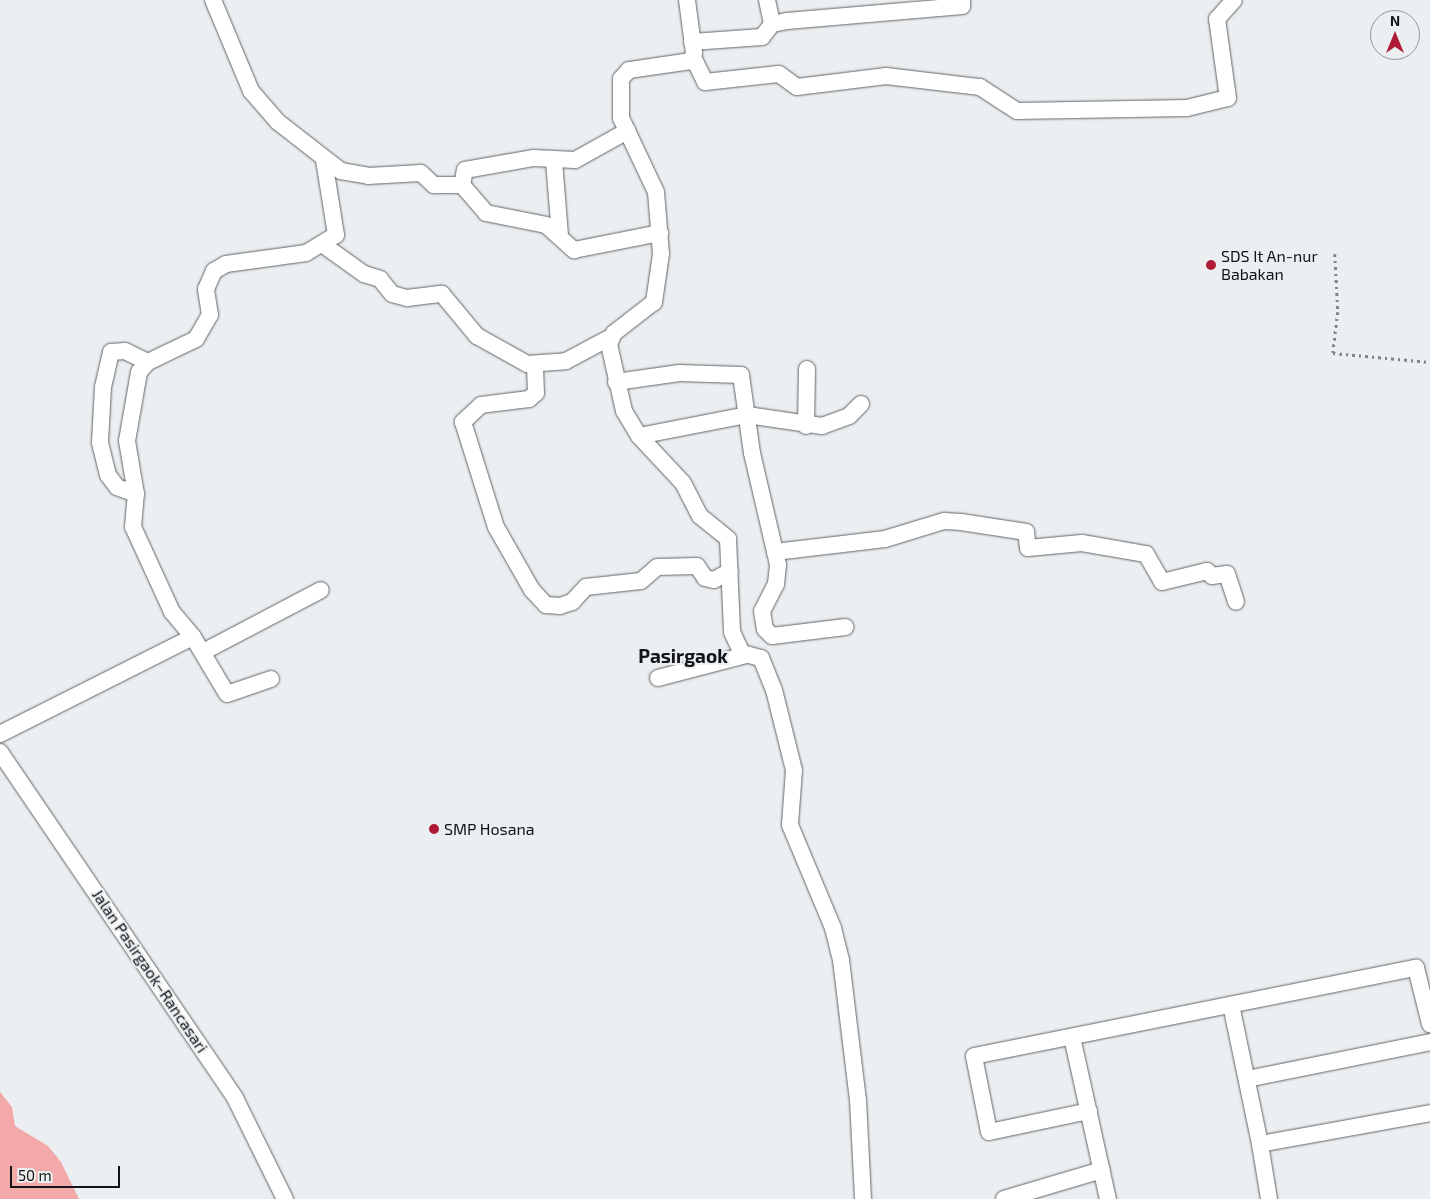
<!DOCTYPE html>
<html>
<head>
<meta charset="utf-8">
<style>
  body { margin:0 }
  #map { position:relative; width:1430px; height:1199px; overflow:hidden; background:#eceff1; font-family:"Exo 2",sans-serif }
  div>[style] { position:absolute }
  .green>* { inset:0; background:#f3a8a9 }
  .path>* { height:2.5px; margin-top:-1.25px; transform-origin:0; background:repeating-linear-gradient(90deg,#818384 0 2.5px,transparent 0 6.5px) }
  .roads { filter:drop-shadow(0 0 1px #616465) drop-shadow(0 0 1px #616465) }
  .street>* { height:16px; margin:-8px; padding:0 8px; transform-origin:8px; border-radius:8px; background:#fff }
  .dots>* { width:14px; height:14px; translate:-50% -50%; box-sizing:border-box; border:2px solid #eceff1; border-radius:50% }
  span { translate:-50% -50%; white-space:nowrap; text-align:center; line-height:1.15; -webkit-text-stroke:4px #eceff1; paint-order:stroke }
  .poi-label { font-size:16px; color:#131415 }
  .left { translate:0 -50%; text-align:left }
  .street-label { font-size:16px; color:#131415 }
  .quarter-label { font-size:19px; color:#131415; font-weight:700 }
  .north { position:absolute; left:1370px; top:10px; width:50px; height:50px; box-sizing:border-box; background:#eceff1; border:1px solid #959799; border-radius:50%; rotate:0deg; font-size:14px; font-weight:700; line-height:20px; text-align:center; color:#131415 }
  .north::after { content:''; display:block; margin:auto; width:18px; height:22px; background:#af1b36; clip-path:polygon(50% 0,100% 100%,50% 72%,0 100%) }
  .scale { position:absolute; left:10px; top:1166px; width:110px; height:22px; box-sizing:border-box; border:2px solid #131415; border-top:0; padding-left:6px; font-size:15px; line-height:18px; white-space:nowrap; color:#131415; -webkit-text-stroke:4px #eceff1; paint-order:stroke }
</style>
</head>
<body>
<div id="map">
  <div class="green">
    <i style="clip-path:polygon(0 1092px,12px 1107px,15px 1126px,48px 1146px,61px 1162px,79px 1199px,0 1199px)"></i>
  </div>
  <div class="path">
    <i style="left:1335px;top:254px;width:58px;rotate:87deg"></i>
    <i style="left:1338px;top:312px;width:41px;rotate:97deg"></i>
    <i style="left:1333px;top:353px;width:97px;rotate:5.3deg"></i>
  </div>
  <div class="roads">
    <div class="street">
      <i style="left:213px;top:0;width:99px;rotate:67.3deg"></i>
      <i style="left:251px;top:91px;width:41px;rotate:48.9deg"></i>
      <i style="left:278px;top:122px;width:80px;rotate:37.9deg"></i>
      <i style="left:341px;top:171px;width:27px;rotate:10deg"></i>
      <i style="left:368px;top:176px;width:53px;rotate:-3.2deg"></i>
      <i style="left:421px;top:173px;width:18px;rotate:43deg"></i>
      <i style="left:434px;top:185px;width:28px"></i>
      <i style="left:462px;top:185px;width:37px;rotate:49deg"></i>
      <i style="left:486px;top:213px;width:61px;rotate:11.3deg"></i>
      <i style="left:546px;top:225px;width:38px;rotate:42deg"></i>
      <i style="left:574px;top:250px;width:88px;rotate:-11.2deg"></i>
      <i style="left:687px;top:0;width:53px;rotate:82.5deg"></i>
      <i style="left:694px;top:53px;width:9px;rotate:111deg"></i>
      <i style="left:691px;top:61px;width:63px;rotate:171.7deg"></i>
      <i style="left:629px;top:70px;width:12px;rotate:132deg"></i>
      <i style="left:621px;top:79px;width:39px;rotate:90deg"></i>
      <i style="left:621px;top:118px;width:82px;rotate:64.7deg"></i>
      <i style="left:656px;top:192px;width:62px;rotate:85.4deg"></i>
      <i style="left:661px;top:254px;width:49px;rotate:98.3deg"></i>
      <i style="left:654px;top:302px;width:51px;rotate:142.2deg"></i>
      <i style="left:614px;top:333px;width:12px;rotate:114deg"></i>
      <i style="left:609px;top:344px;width:69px;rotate:77.4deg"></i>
      <i style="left:624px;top:411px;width:29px;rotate:59deg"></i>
      <i style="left:639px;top:436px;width:64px;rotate:46.9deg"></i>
      <i style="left:683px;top:483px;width:37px;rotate:63deg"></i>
      <i style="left:700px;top:516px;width:36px;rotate:39deg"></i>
      <i style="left:728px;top:539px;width:93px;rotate:87.5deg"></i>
      <i style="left:732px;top:632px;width:23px;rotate:65deg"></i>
      <i style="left:742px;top:653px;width:20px;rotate:15deg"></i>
      <i style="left:761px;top:658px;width:35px;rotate:68deg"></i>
      <i style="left:774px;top:690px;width:82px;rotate:76deg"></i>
      <i style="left:794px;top:770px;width:55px;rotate:94.2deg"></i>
      <i style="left:790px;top:825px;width:112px;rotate:67.3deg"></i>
      <i style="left:833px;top:928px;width:33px;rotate:76deg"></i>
      <i style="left:841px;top:960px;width:141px;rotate:83.1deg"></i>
      <i style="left:858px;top:1100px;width:99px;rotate:87.1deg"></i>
      <i style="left:767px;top:0;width:25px;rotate:78deg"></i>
      <i style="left:692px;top:42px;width:70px;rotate:-4.1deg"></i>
      <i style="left:762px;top:37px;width:16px;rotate:-52deg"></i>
      <i style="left:772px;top:24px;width:15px;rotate:-11deg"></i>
      <i style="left:787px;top:21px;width:176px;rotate:-4.9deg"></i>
      <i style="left:962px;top:6px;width:6px;rotate:-90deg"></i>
      <i style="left:693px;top:57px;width:28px;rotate:64deg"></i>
      <i style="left:705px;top:82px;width:74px;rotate:-6.2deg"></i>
      <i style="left:779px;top:74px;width:22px;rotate:36deg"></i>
      <i style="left:797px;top:87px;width:90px;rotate:-7deg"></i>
      <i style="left:886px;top:76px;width:95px;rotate:6.7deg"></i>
      <i style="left:980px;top:87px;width:44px;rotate:33deg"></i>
      <i style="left:1017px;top:111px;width:170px;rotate:-1deg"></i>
      <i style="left:1187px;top:108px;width:42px;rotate:-13.7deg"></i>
      <i style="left:1228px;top:98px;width:80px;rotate:-97.9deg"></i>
      <i style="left:1217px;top:19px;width:25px;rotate:-48deg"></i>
      <i style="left:554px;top:161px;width:75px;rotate:85.4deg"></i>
      <i style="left:462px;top:185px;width:15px;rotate:-79deg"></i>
      <i style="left:465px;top:170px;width:70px;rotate:-9.9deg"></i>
      <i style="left:534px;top:158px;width:41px;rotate:2.8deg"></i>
      <i style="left:575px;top:160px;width:60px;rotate:-29.1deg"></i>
      <i style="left:322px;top:244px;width:52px;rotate:35.5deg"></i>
      <i style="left:364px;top:274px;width:17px;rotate:17deg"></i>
      <i style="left:380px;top:279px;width:19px;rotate:51deg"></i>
      <i style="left:392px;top:294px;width:16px;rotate:15deg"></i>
      <i style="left:407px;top:298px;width:35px;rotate:-7deg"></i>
      <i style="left:442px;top:294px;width:55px;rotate:50.2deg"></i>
      <i style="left:477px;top:336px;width:57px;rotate:29.2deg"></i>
      <i style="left:527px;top:364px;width:39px;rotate:-4deg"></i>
      <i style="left:566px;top:361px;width:51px;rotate:-28.1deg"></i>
      <i style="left:535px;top:366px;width:27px;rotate:88deg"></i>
      <i style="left:536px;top:393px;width:9px;rotate:139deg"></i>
      <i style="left:529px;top:399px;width:48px;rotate:172.9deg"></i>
      <i style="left:481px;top:405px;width:25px;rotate:137deg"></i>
      <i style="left:463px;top:422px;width:110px;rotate:72.6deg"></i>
      <i style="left:496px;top:527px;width:73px;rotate:60.3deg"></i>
      <i style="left:532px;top:590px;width:21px;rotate:47deg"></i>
      <i style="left:546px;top:605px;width:14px;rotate:4deg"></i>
      <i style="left:560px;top:606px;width:13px;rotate:-18deg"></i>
      <i style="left:572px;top:602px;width:21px;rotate:-47deg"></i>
      <i style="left:586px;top:587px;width:55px;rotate:-6.2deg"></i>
      <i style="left:641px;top:581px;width:21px;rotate:-41deg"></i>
      <i style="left:657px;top:567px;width:40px;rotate:-1.4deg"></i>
      <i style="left:697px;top:566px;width:14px;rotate:56deg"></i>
      <i style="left:705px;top:578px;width:9px;rotate:13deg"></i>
      <i style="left:714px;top:580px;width:18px;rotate:-29deg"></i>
      <i style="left:616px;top:382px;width:64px;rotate:-8.1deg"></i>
      <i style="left:679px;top:373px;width:62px;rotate:1.8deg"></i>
      <i style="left:741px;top:375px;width:79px;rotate:82deg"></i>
      <i style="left:752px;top:453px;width:115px;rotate:76.9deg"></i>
      <i style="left:778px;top:565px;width:19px;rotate:96deg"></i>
      <i style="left:776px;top:584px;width:30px;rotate:117deg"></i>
      <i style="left:762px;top:611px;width:18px;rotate:81deg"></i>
      <i style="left:765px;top:629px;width:10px;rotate:45deg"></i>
      <i style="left:772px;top:636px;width:74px;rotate:-7deg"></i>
      <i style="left:806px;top:426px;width:57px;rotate:-89deg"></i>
      <i style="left:639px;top:436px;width:110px;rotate:-11deg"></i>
      <i style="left:747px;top:415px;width:76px;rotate:8.3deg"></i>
      <i style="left:822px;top:426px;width:29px;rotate:-20deg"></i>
      <i style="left:849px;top:416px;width:17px;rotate:-45deg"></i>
      <i style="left:136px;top:494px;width:20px;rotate:-160deg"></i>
      <i style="left:117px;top:487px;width:15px;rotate:-127deg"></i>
      <i style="left:108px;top:475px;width:34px;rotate:-104deg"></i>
      <i style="left:100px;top:442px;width:55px;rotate:-86.9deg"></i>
      <i style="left:103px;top:387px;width:36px;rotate:-77deg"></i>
      <i style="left:111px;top:352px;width:14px;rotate:-4deg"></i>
      <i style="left:125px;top:351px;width:25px;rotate:26deg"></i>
      <i style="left:775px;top:552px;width:111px;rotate:-6.7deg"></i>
      <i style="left:885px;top:539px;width:62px;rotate:-17deg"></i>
      <i style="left:944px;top:521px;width:17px;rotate:3deg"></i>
      <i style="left:961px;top:522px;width:66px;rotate:8.7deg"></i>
      <i style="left:1026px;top:532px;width:16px;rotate:83deg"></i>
      <i style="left:1028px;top:548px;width:54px;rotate:-5.3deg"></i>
      <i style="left:1082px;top:543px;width:65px;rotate:9.8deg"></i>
      <i style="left:1146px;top:554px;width:32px;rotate:60deg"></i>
      <i style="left:1162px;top:582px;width:46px;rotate:-13.7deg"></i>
      <i style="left:1207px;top:571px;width:7px;rotate:45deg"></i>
      <i style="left:1212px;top:576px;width:15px;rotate:-8deg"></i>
      <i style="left:1227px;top:574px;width:29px;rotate:72deg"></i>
      <i style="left:203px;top:652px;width:133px;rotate:-27.7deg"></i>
      <i style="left:658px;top:678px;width:91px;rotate:-14.6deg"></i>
      <i style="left:271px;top:679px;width:46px;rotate:161.2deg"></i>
      <i style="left:227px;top:694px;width:66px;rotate:-120.8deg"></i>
      <i style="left:193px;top:637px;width:33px;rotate:-130deg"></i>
      <i style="left:172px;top:612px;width:94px;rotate:-114.6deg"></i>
      <i style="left:133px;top:527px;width:33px;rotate:-85deg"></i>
      <i style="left:136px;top:494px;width:54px;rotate:-99.6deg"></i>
      <i style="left:127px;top:441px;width:70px;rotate:-80.1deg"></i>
      <i style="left:139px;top:372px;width:13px;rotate:-48deg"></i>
      <i style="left:148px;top:362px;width:53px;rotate:-25.6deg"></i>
      <i style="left:196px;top:339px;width:28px;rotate:-60deg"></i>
      <i style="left:210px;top:315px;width:26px;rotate:-99deg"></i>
      <i style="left:206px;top:289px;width:20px;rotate:-66deg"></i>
      <i style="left:214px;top:271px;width:14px;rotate:-30deg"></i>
      <i style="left:226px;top:264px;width:81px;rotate:-7.8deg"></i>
      <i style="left:306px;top:253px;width:35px;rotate:-31deg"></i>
      <i style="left:336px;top:235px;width:76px;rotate:-99.1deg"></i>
      <i style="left:0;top:734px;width:216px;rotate:-26.7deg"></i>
      <i style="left:0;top:752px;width:418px;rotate:55.8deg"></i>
      <i style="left:235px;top:1098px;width:113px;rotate:63.7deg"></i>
      <i style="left:1231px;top:1005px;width:142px;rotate:78.2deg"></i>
      <i style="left:1260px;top:1144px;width:173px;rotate:-10.3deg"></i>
      <i style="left:1072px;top:1037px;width:166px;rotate:77.5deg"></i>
      <i style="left:1247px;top:1079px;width:187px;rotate:-11.4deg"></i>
      <i style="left:1089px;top:1111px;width:102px;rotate:168.1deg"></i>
      <i style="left:989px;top:1132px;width:77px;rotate:-101.2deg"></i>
      <i style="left:974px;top:1056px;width:451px;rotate:-11.3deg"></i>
      <i style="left:1416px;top:968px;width:58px;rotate:76deg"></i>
      <i style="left:1260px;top:1144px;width:56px;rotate:80.7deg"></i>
      <i style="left:1004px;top:1199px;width:102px;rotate:-16.5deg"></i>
    </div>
  </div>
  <div class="dots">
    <i style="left:1211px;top:265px;background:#af1b36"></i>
    <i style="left:434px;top:829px;background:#af1b36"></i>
  </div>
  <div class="poi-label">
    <span class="left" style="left:1221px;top:265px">SDS It An-nur<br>Babakan</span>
    <span class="left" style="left:444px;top:829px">SMP Hosana</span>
  </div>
  <div class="street-label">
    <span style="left:150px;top:971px;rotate:56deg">Jalan Pasirgaok–Rancasari</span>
  </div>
  <div class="quarter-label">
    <span style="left:683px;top:656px">Pasirgaok</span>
  </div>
  <div class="north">N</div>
  <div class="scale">50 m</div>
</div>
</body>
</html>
